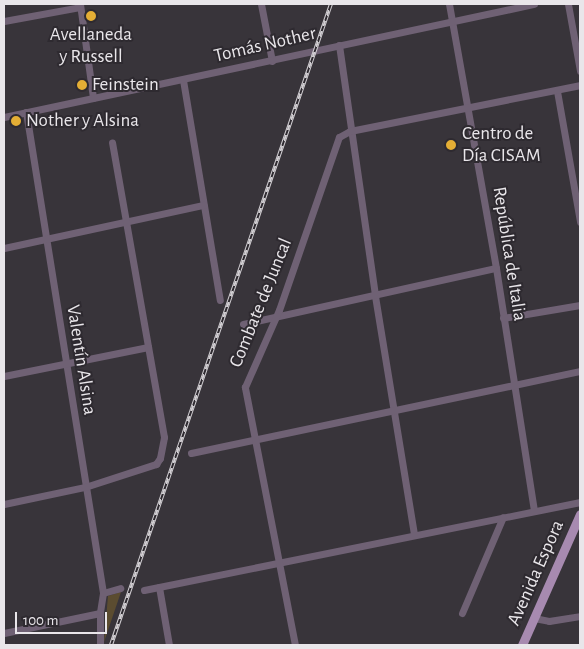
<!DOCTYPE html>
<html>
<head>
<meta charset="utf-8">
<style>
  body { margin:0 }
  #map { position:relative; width:584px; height:649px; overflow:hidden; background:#38343a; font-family:"Alegreya Sans",sans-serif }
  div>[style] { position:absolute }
  .green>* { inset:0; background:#5b4c30 }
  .minor>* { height:7px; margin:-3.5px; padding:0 3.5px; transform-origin:3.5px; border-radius:3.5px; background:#6f6174 }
  .major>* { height:9px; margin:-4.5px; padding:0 4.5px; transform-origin:4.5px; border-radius:4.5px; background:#a78ab0 }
  .rail>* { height:4px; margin-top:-2px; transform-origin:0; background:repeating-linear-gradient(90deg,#2e2a30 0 5.5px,#d2cfd3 0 11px); box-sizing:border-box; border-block:1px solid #d2cfd3 }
  .dots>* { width:14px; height:14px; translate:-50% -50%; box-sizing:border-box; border:2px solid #2e2a30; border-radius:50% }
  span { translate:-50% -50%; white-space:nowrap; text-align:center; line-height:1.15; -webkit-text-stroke:4px #2e2a30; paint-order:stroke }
  .poi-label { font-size:19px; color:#e9e6ea }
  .left { translate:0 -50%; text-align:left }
  .street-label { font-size:19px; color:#e9e6ea }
  .frame { position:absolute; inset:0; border:5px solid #e9e6ea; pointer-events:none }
  .scale { position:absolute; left:15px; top:612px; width:92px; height:22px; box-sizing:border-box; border:2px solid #e9e6ea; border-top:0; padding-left:6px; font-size:15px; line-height:18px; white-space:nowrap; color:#e9e6ea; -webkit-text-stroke:4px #2e2a30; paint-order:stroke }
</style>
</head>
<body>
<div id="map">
  <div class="green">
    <i style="clip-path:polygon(121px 592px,104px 642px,108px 596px)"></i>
  </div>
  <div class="minor">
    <i style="left:80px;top:4px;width:95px;rotate:82.1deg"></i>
    <i style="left:261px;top:4px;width:58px;rotate:79.1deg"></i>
    <i style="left:449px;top:4px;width:268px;rotate:79.9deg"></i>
    <i style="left:496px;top:268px;width:246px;rotate:81.1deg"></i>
    <i style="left:568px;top:4px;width:68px;rotate:79.8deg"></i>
    <i style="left:4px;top:21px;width:77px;rotate:-10.4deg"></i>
    <i style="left:339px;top:45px;width:254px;rotate:81.8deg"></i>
    <i style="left:375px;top:296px;width:241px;rotate:80.7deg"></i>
    <i style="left:183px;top:80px;width:223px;rotate:80.5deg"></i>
    <i style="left:557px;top:91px;width:133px;rotate:80deg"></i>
    <i style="left:26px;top:112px;width:487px;rotate:80.9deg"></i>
    <i style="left:103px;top:593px;width:20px;rotate:99deg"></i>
    <i style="left:4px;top:117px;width:542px;rotate:-12.04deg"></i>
    <i style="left:4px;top:248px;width:204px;rotate:-12.2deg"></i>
    <i style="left:503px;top:318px;width:78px;rotate:-9.6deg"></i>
    <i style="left:243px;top:324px;width:259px;rotate:-12.5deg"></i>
    <i style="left:4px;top:376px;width:147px;rotate:-11.4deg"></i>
    <i style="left:191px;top:453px;width:398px;rotate:-11.9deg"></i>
    <i style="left:4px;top:504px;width:83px;rotate:-11.9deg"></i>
    <i style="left:85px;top:487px;width:75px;rotate:-17.9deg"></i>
    <i style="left:156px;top:464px;width:7px;rotate:-56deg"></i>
    <i style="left:160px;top:458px;width:21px;rotate:-79deg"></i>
    <i style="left:164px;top:437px;width:299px;rotate:-100deg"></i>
    <i style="left:159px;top:587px;width:59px;rotate:80.2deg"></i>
    <i style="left:144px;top:590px;width:445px;rotate:-11.4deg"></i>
    <i style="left:103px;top:593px;width:18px;rotate:-16deg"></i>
    <i style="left:462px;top:613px;width:104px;rotate:-66.9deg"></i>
    <i style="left:534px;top:618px;width:15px;rotate:11deg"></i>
    <i style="left:549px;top:621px;width:31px;rotate:-9deg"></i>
    <i style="left:4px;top:633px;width:98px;rotate:-11.8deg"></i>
    <i style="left:100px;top:645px;width:32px;rotate:-90deg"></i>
    <i style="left:295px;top:645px;width:263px;rotate:-101deg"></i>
    <i style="left:245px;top:387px;width:84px;rotate:-66.2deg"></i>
    <i style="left:279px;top:310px;width:183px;rotate:-70.9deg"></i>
    <i style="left:339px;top:137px;width:13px;rotate:-29deg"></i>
    <i style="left:350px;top:131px;width:235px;rotate:-11.3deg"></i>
  </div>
  <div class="major">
    <i style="left:522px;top:645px;width:143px;rotate:-66.1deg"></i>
  </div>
  <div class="rail">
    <i style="left:111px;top:645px;width:678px;rotate:-71.06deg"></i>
  </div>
  <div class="dots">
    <i style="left:91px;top:16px;background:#e4ae35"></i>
    <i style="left:82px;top:85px;background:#e4ae35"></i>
    <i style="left:16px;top:121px;background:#e4ae35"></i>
    <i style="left:451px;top:145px;background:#e4ae35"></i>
  </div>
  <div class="poi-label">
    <span style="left:91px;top:46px">Avellaneda<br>y Russell</span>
    <span class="left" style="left:92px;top:85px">Feinstein</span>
    <span class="left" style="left:26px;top:121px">Nother y Alsina</span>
    <span class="left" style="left:462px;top:145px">Centro de<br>Día CISAM</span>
  </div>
  <div class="street-label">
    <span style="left:265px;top:45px;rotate:-13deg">Tomás Nother</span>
    <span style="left:509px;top:254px;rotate:81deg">República de Italia</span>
    <span style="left:261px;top:303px;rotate:-68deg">Combate de Juncal</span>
    <span style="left:81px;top:360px;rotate:81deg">Valentín Alsina</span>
    <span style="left:536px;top:573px;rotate:-66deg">Avenida Espora</span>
  </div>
  <div class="frame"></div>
  <div class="scale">100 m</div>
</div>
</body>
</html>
